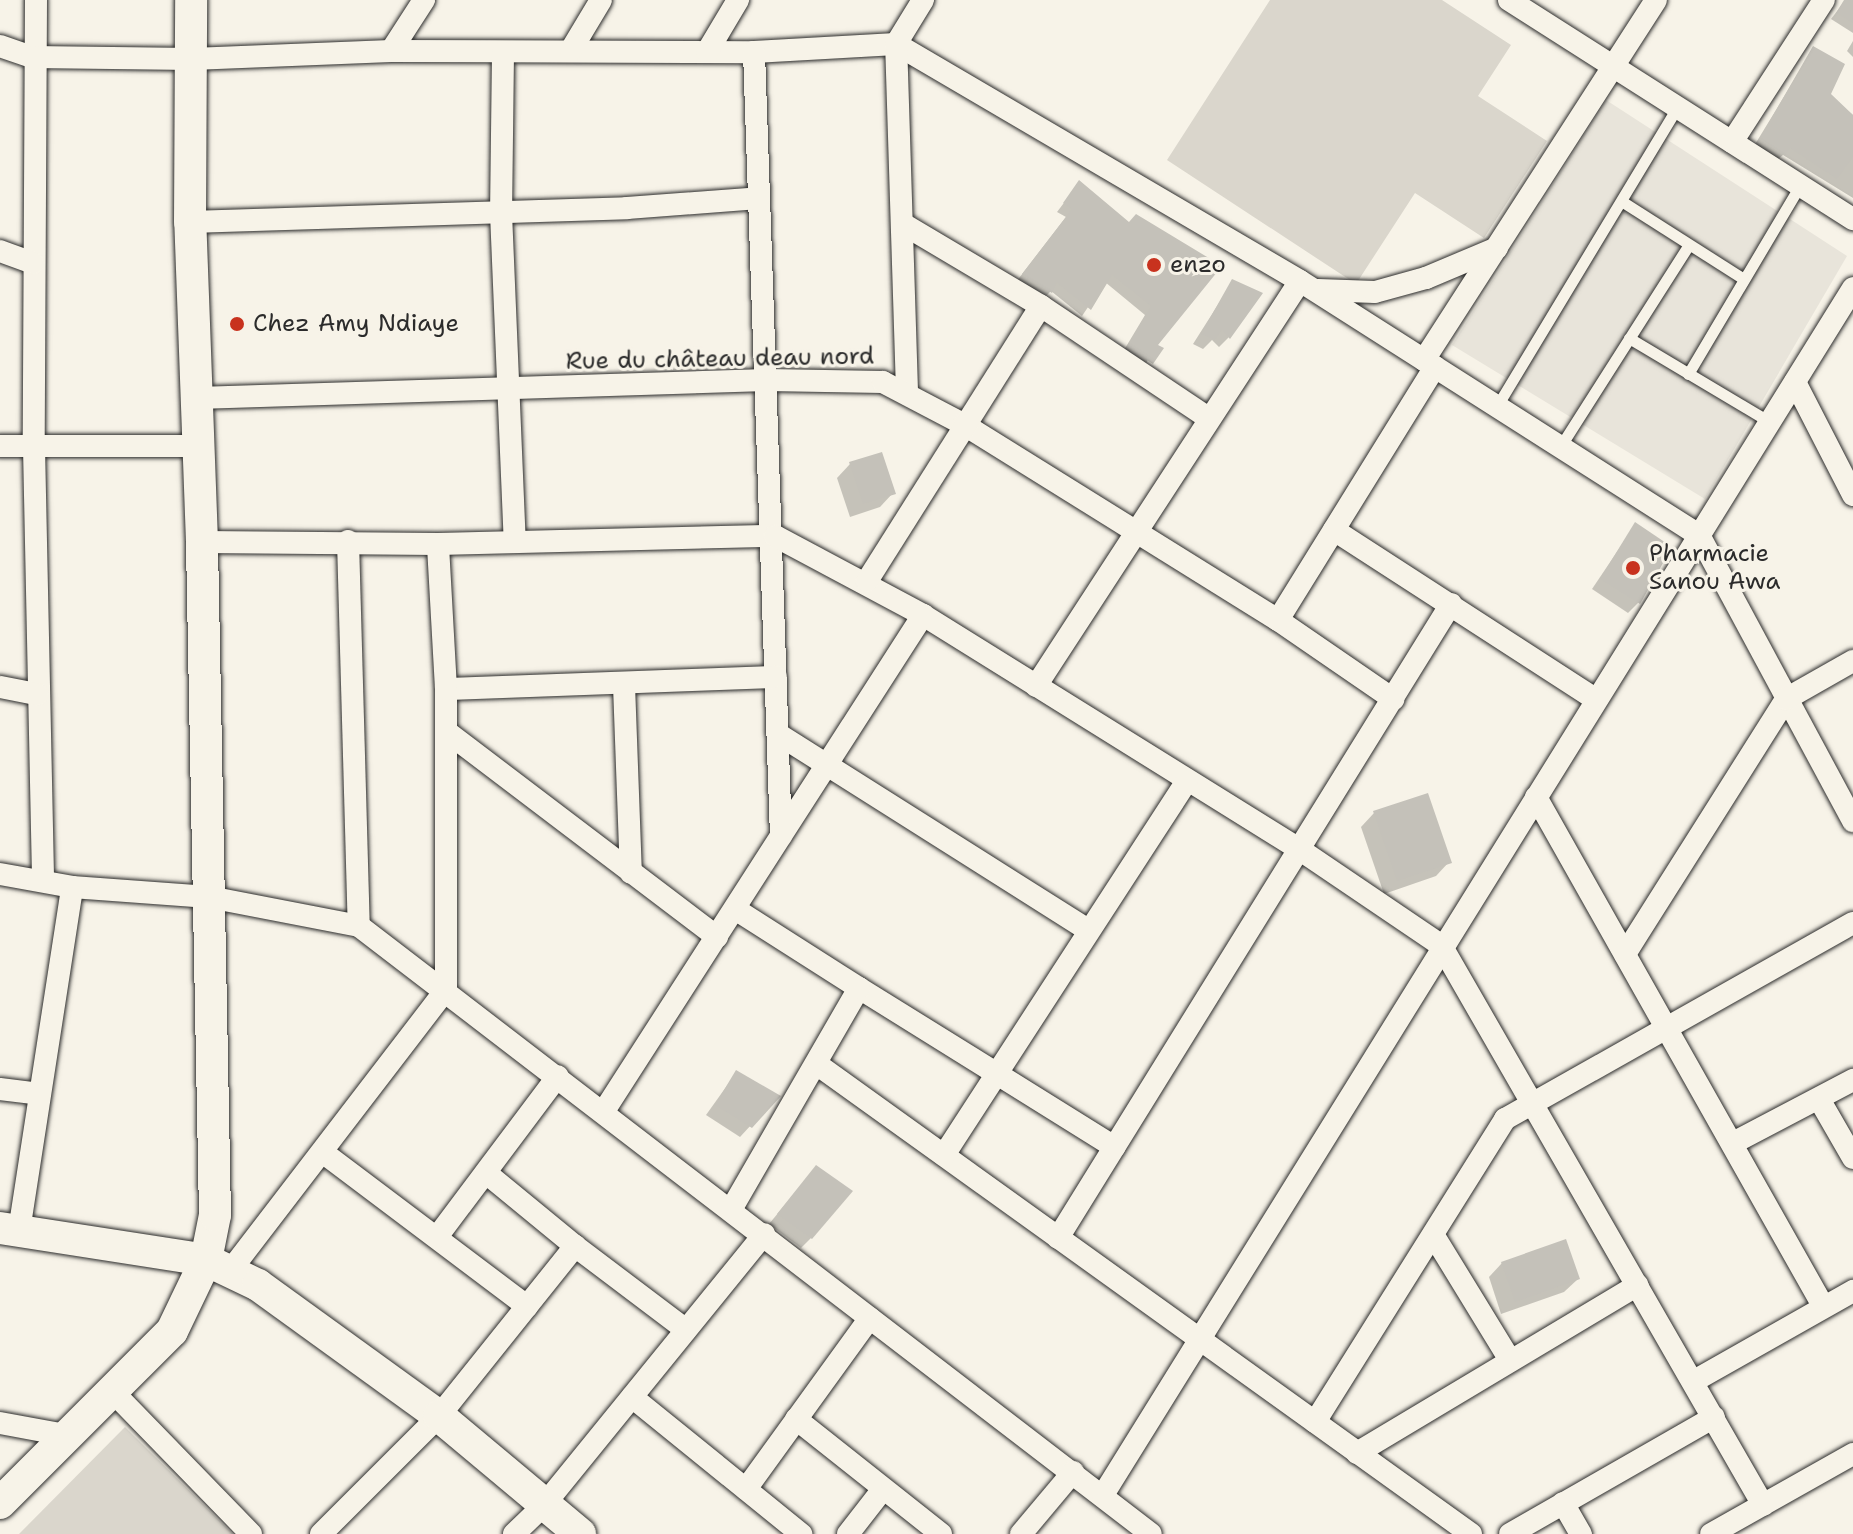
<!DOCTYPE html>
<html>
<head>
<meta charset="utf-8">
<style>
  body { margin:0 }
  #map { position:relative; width:1853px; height:1534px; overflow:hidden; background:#f7f3e8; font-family:"Shantell Sans",sans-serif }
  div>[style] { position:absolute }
  .built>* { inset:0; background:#e8e4da }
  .green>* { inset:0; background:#dad6cc }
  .shadow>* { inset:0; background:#0003 }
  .building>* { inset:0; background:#c4c1b9 }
  .roads { filter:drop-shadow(0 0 2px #2b2b2b) drop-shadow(0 0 2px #2b2b2b) }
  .service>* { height:11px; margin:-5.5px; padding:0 5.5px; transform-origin:5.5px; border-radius:5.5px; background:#f7f3e8 }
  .minor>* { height:22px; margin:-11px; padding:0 11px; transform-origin:11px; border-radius:11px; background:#f7f3e8 }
  .secondary>* { height:32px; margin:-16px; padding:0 16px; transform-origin:16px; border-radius:16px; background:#f7f3e8 }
  .dots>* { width:22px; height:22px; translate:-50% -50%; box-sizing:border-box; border:4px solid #f7f3e8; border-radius:50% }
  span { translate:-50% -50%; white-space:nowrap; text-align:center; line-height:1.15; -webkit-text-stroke:6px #f7f3e8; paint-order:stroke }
  .poi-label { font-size:24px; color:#2b2b2b }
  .left { translate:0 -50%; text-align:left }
  .street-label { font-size:24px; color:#2b2b2b }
</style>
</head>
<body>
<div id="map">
  <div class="built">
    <i style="clip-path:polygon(1606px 100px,1847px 256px,1705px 499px,1452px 345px)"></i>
  </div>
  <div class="green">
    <i style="clip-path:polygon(1270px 0,1442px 0,1511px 45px,1478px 96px,1547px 141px,1484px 238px,1415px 193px,1356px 284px,1167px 160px)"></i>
    <i style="clip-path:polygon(125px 1427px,233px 1534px,19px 1534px)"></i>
  </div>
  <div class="shadow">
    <i style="clip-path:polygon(1844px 2px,1853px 7px,1853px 33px,1831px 19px)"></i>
    <i style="clip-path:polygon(1853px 41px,1853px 57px,1847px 51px)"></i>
    <i style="clip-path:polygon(1813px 49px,1828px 94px,1853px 115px,1853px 198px,1783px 155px,1776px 161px,1754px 146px)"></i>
    <i style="clip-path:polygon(1079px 183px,1129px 224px,1219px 266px,1155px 345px,1143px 370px,1121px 355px,1145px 315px,1105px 282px,1082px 316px,1051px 291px,1043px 299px,1016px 282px,1066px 217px,1057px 212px)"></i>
    <i style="clip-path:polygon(1233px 281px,1229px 337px,1219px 347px,1212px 340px,1203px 349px,1193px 344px)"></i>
    <i style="clip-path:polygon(850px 464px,893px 493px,880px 507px,850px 517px,837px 478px)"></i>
    <i style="clip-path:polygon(1635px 525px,1638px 603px,1628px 613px,1592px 589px)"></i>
    <i style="clip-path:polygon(1374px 813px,1449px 862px,1436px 876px,1384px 894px,1361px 827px)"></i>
    <i style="clip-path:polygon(736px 1073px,778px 1096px,740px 1137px,706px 1115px)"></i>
    <i style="clip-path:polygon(807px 1178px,811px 1238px,801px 1248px,769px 1224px)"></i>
    <i style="clip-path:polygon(1502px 1263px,1578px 1279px,1564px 1292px,1501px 1314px,1489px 1277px)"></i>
  </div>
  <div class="building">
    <i style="clip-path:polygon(1844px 0,1853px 0,1853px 23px,1836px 13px)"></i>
    <i style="clip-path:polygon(1813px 46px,1845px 64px,1831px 94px,1853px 115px,1853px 157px,1837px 179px,1790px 148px,1785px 155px,1760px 138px)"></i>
    <i style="clip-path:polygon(1079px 180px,1129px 222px,1136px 214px,1222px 266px,1158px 345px,1164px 348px,1153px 364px,1127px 347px,1151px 306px,1112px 275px,1091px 310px,1057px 283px,1052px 293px,1022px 274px,1072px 209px,1063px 203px)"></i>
    <i style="clip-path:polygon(1232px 279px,1263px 293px,1230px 339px,1222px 330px,1215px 340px,1201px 334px)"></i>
    <i style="clip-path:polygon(882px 452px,896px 494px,863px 504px,849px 462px)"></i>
    <i style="clip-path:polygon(1635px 522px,1672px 547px,1640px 604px,1600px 579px)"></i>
    <i style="clip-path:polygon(1428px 793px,1452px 863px,1397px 881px,1373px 811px)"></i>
    <i style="clip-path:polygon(736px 1070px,781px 1096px,752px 1128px,715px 1105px)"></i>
    <i style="clip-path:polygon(816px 1165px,853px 1191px,812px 1239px,777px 1214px)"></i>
    <i style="clip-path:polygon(1566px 1239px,1580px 1279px,1515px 1302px,1501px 1262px)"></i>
  </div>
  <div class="roads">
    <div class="service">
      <i style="left:1623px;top:202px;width:143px;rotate:32.5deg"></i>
      <i style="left:1629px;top:338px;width:164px;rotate:30.8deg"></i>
      <i style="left:1688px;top:374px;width:221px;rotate:-59.3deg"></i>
      <i style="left:1497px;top:406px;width:350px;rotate:-58.9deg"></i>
      <i style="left:1560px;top:447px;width:238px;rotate:-57.5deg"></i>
    </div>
    <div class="minor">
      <i style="left:36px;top:0;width:447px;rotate:90.3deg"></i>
      <i style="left:34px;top:447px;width:434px;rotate:88.8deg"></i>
      <i style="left:1509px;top:0;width:408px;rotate:32.5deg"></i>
      <i style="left:0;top:46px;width:34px;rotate:19deg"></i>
      <i style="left:32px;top:57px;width:160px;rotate:0.7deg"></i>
      <i style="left:192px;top:59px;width:199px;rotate:-2.3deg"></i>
      <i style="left:391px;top:51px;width:363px;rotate:0.2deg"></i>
      <i style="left:754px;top:52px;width:142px;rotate:-3.2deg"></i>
      <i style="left:896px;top:44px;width:468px;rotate:30.4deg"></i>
      <i style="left:1300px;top:281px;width:473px;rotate:32.5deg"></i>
      <i style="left:1699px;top:535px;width:325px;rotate:61.7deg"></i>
      <i style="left:571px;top:50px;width:58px;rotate:-59deg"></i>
      <i style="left:391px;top:51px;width:61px;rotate:-57.1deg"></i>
      <i style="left:707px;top:52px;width:61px;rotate:-59.2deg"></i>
      <i style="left:754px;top:52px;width:784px;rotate:88.03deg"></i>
      <i style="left:503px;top:53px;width:160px;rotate:90.7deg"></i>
      <i style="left:501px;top:213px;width:329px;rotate:87.6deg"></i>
      <i style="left:1732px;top:142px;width:169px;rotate:-57.1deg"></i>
      <i style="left:190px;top:222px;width:437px;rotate:-1.8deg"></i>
      <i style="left:627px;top:208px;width:132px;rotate:-4.3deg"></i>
      <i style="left:903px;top:224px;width:161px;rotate:30.7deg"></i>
      <i style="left:1041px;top:306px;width:200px;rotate:33.8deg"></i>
      <i style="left:0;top:251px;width:35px;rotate:20deg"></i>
      <i style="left:1318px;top:290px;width:57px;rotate:2deg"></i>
      <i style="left:1375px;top:292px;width:53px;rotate:-15.4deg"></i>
      <i style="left:1426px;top:278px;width:77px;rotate:-22.9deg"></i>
      <i style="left:1424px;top:360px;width:428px;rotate:-57.2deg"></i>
      <i style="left:1795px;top:382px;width:127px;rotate:62.8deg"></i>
      <i style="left:907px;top:391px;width:347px;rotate:-91.8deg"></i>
      <i style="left:896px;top:44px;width:52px;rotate:-58.5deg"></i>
      <i style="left:197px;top:398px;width:570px;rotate:-1.81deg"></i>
      <i style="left:767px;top:380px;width:116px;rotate:1deg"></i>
      <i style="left:883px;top:382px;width:90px;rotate:27.7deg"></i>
      <i style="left:963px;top:424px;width:371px;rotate:31.9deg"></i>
      <i style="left:1278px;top:620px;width:140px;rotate:34.5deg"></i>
      <i style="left:0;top:446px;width:199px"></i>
      <i style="left:1334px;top:530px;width:311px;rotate:32.9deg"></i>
      <i style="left:348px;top:541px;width:385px;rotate:88.4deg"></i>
      <i style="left:202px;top:542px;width:236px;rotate:0.5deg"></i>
      <i style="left:438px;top:544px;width:337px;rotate:-1.4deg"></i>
      <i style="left:775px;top:536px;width:168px;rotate:28.1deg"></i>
      <i style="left:923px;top:615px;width:443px;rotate:31.9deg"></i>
      <i style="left:1299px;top:849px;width:171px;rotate:34.1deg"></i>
      <i style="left:1441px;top:945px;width:646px;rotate:60.1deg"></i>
      <i style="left:867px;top:581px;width:325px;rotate:-57.7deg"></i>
      <i style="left:1278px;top:620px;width:298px;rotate:-58.2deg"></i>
      <i style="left:624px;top:685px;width:188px;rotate:87.9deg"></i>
      <i style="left:1036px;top:686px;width:483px;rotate:-56.9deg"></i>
      <i style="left:0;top:687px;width:38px;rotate:11deg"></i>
      <i style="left:446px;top:689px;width:330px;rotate:-2.1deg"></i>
      <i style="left:447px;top:732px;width:339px;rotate:37.2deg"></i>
      <i style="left:778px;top:734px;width:367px;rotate:32.3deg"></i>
      <i style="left:1536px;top:797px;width:584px;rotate:60.58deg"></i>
      <i style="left:0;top:874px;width:73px;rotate:10.2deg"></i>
      <i style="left:72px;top:887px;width:137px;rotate:4.2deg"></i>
      <i style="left:209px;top:897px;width:153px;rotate:10.9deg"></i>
      <i style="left:359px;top:926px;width:998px;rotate:37.51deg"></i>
      <i style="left:1625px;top:954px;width:302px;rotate:-57.7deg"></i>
      <i style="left:1786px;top:699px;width:77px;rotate:-29.6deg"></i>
      <i style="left:859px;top:988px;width:301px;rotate:31.9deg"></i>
      <i style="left:818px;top:1065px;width:804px;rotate:35.69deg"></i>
      <i style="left:0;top:1089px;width:40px;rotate:7.1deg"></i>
      <i style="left:1819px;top:1099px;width:68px;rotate:60deg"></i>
      <i style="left:604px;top:1111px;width:590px;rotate:-57.25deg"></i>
      <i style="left:1733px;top:1143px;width:136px;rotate:-27.7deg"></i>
      <i style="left:325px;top:1154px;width:253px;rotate:37deg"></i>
      <i style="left:944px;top:1155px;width:445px;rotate:-57deg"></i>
      <i style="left:732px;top:1208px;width:254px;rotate:-60deg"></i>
      <i style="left:859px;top:988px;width:147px;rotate:-147.5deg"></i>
      <i style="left:19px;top:1231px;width:348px;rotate:-81.2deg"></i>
      <i style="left:1434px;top:1236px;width:145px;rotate:58.5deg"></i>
      <i style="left:437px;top:1237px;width:201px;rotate:-53.1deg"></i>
      <i style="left:1058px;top:1238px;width:746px;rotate:-58.21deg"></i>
      <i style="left:575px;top:1246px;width:139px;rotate:37.1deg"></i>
      <i style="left:230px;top:1271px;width:354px;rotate:-52.5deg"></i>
      <i style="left:446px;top:990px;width:301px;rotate:-90deg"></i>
      <i style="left:446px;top:689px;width:145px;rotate:-93.2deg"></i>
      <i style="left:1694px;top:1381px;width:183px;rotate:-29.5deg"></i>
      <i style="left:115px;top:1394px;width:195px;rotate:45.8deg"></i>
      <i style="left:632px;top:1397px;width:218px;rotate:39deg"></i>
      <i style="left:796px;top:1419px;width:185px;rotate:38.4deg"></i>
      <i style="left:1315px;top:1422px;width:358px;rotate:-57.9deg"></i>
      <i style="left:1505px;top:1119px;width:399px;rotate:-29.4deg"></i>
      <i style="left:0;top:1423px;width:71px;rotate:10.5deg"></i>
      <i style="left:1357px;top:1453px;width:327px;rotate:-30.9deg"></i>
      <i style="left:746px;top:1489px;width:211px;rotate:-54.1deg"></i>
      <i style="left:1103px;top:1495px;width:1421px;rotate:-58.14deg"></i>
      <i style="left:1563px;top:1503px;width:36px;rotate:60deg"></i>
      <i style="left:321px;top:1534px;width:167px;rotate:-45deg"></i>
      <i style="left:439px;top:1416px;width:218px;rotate:-51.3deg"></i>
      <i style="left:575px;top:1246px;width:115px;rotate:-140.6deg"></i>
      <i style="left:514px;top:1534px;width:42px;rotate:-44deg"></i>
      <i style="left:544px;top:1505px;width:349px;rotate:-50.9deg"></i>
      <i style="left:848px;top:1534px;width:57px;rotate:-52.1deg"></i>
      <i style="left:1021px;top:1534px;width:81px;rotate:-50deg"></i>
      <i style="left:1510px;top:1534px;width:235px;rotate:-29.8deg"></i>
      <i style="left:1711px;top:1534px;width:163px;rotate:-29.4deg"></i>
    </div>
    <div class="secondary">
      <i style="left:0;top:1228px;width:208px;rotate:8.8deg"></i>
      <i style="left:206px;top:1260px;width:58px;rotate:25.7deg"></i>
      <i style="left:258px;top:1285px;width:223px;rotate:35.9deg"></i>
      <i style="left:439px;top:1416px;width:184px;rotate:39.9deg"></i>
      <i style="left:0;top:1503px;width:243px;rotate:-45deg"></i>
      <i style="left:172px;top:1331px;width:79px;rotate:-64.4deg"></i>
      <i style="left:206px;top:1260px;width:46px;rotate:-78.7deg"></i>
      <i style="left:215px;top:1215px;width:673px;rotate:-91.11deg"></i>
      <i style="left:202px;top:542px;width:320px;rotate:-92.1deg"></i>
      <i style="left:190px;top:222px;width:222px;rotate:-89.7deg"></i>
    </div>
  </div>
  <div class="dots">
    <i style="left:1154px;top:265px;background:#c8321e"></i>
    <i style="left:237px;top:324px;background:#c8321e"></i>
    <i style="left:1633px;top:568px;background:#c8321e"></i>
  </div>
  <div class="poi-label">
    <span class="left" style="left:1170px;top:265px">enzo</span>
    <span class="left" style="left:253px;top:324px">Chez Amy Ndiaye</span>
    <span class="left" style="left:1649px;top:568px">Pharmacie<br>Sanou Awa</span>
  </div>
  <div class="street-label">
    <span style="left:720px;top:359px;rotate:-1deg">Rue du château deau nord</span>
  </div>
</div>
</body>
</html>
